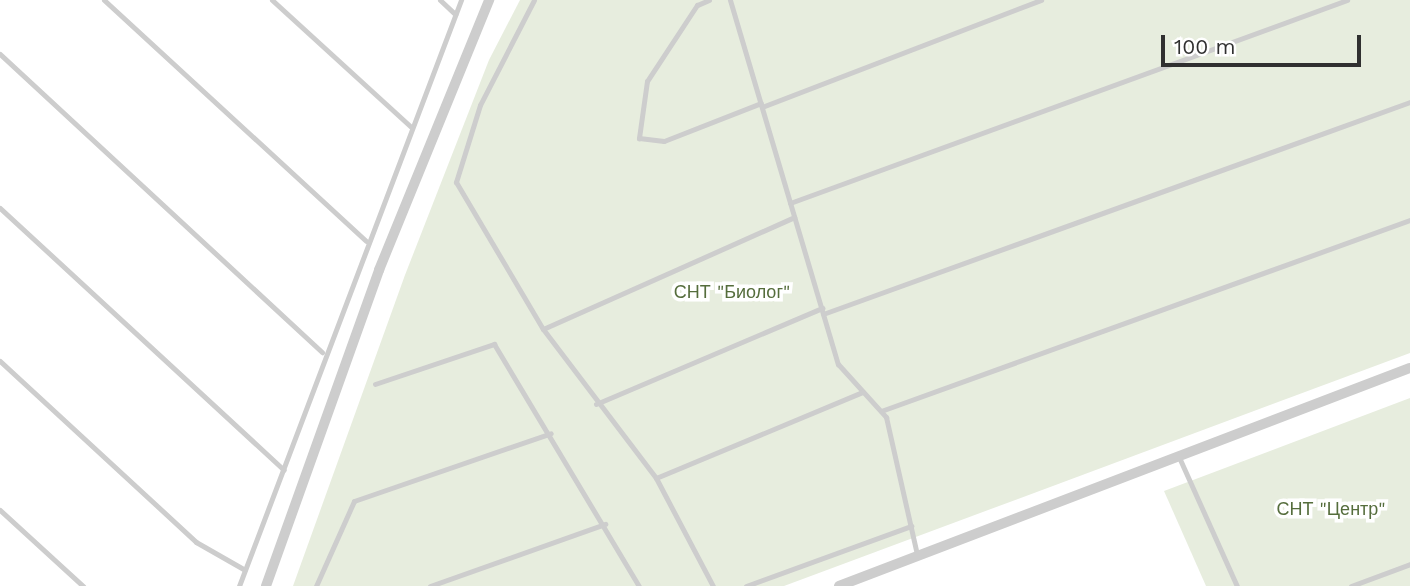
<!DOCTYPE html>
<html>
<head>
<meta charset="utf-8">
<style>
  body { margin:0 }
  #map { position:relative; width:1410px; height:586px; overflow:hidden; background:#fff; font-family:"Work Sans",sans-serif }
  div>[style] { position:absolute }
  .green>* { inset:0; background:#e7edde }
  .service>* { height:5px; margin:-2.5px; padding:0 2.5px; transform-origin:2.5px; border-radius:2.5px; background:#cdcdcd }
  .minor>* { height:10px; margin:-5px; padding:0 5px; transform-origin:5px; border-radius:5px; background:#cdcdcd }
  span { translate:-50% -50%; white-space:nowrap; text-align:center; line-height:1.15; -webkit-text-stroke:7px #fff; paint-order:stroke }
  .park-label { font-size:18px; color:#556d3c }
  .scale { position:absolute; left:1161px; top:35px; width:200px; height:32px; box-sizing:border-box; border:4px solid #303030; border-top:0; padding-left:9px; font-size:21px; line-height:24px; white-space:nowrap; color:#303030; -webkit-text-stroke:5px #fff; paint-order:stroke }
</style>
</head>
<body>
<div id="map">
  <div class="green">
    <i style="clip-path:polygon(520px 0,1410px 0,1410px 353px,784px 586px,293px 586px,405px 275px,489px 60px)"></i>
    <i style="clip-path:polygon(1410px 398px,1410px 586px,1206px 586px,1164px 491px)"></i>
  </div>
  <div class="service">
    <i style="left:104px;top:0;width:356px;rotate:42.6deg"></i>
    <i style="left:272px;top:0;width:188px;rotate:42.4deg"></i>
    <i style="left:440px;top:0;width:21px;rotate:43deg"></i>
    <i style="left:534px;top:0;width:118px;rotate:117.2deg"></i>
    <i style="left:480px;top:105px;width:81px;rotate:107.3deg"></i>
    <i style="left:456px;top:182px;width:171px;rotate:59.4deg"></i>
    <i style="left:543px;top:329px;width:187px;rotate:52.8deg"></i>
    <i style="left:656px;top:478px;width:122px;rotate:62.2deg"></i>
    <i style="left:709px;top:0;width:13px;rotate:157deg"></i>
    <i style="left:697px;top:5px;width:91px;rotate:123.3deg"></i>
    <i style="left:647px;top:81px;width:58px;rotate:98deg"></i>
    <i style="left:639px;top:138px;width:25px;rotate:7deg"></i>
    <i style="left:664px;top:141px;width:104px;rotate:-21.4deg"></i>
    <i style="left:730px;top:0;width:380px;rotate:73.5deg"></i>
    <i style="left:838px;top:364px;width:72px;rotate:47.8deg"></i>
    <i style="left:886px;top:417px;width:141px;rotate:77.3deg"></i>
    <i style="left:0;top:54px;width:439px;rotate:42.8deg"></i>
    <i style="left:762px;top:107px;width:299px;rotate:-21deg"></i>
    <i style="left:790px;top:203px;width:593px;rotate:-20.02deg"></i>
    <i style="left:0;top:208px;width:386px;rotate:42.7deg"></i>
    <i style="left:823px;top:314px;width:624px;rotate:-19.86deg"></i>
    <i style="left:543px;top:329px;width:275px;rotate:-24deg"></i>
    <i style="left:0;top:361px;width:267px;rotate:42.7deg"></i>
    <i style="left:196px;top:542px;width:56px;rotate:29.7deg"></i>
    <i style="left:375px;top:384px;width:126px;rotate:-18.6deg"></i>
    <i style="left:494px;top:344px;width:282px;rotate:59.1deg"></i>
    <i style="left:596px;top:404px;width:246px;rotate:-23deg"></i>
    <i style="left:881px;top:411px;width:562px;rotate:-19.85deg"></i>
    <i style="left:1178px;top:455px;width:144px;rotate:65.8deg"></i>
    <i style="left:656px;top:478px;width:224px;rotate:-22.6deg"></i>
    <i style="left:0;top:510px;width:113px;rotate:42.5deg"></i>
    <i style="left:239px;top:586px;width:627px;rotate:-69.25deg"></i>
    <i style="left:316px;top:586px;width:93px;rotate:-65.9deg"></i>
    <i style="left:354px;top:501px;width:208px;rotate:-19deg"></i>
    <i style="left:430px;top:586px;width:186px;rotate:-19.5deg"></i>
    <i style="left:746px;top:586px;width:176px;rotate:-20deg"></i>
    <i style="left:1351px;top:586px;width:63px;rotate:-20.4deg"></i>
  </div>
  <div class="minor">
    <i style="left:266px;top:586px;width:336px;rotate:-70.3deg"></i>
    <i style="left:379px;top:270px;width:292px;rotate:-67.8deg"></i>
    <i style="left:839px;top:586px;width:611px;rotate:-20.9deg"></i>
  </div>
  <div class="park-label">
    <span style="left:732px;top:292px">СНТ "Биолог"</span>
    <span style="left:1331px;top:509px">СНТ "Центр"</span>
  </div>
  <div class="scale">100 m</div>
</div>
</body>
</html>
